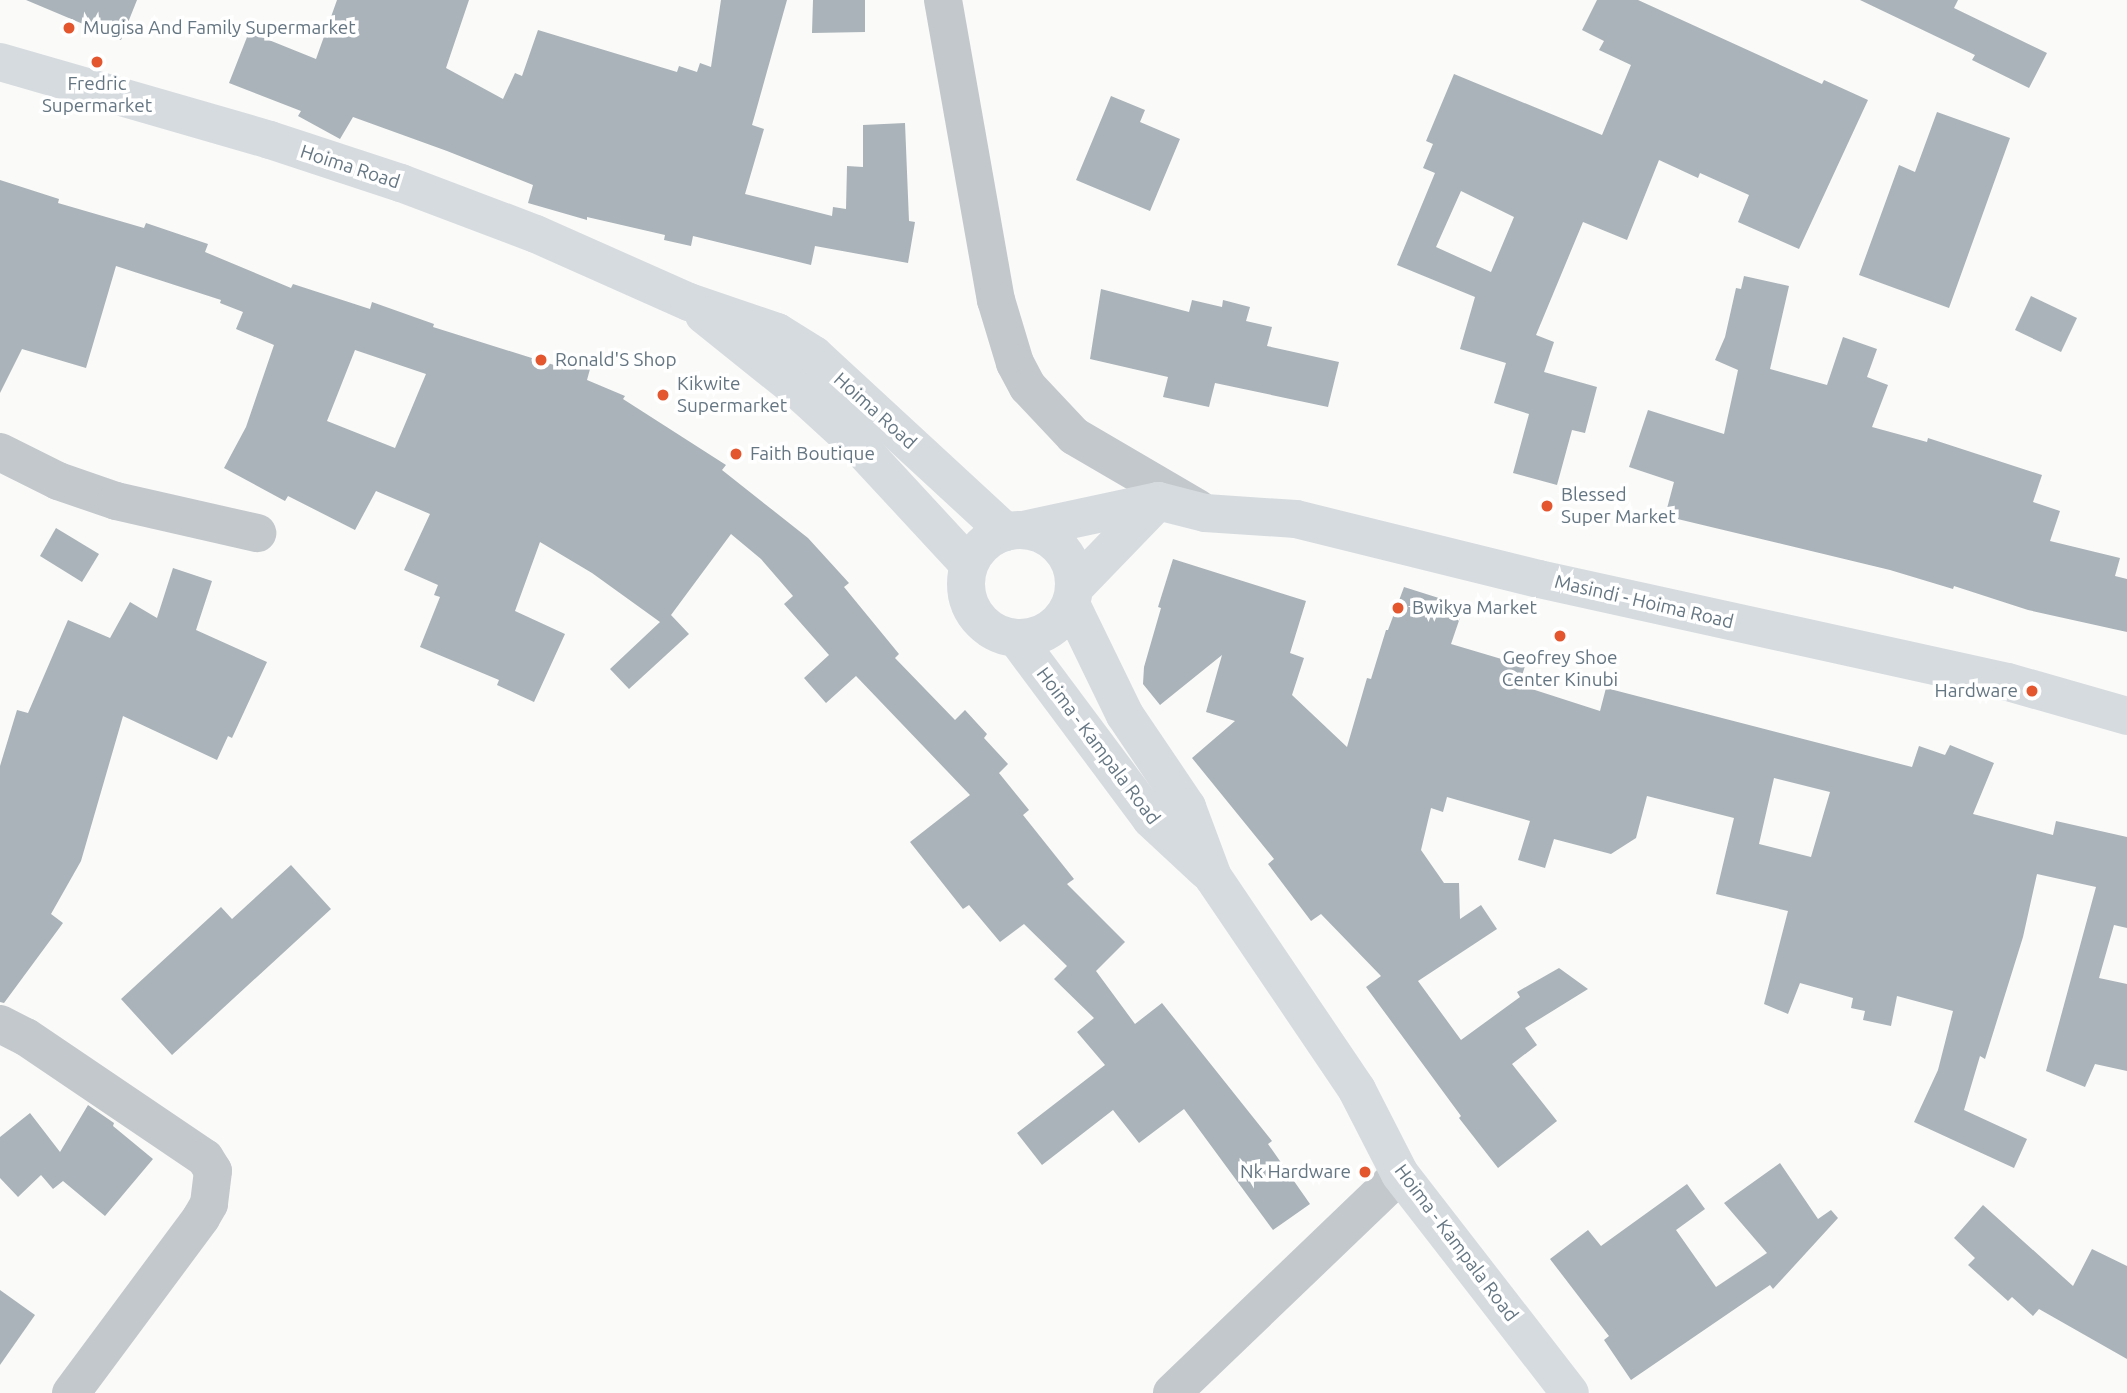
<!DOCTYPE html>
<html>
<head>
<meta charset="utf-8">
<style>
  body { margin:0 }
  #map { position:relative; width:2127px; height:1393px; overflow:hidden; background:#fafaf8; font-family:Ubuntu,sans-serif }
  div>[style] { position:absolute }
  .building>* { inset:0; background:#aab3b9 }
  .minor>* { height:38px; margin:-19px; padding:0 19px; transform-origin:19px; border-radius:19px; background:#c3c8cc }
  .major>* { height:38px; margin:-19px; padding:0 19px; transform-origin:19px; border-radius:19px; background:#d6dbdf }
  .major>.ring { margin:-19px; padding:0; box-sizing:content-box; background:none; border:38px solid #d6dbdf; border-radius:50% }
  .dots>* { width:19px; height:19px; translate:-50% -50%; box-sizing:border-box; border:4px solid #fff; border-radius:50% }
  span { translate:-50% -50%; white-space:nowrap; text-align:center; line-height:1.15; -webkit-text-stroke:7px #fff; paint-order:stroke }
  .poi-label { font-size:19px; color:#657683 }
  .left { translate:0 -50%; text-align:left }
  .right { translate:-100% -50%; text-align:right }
  .street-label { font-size:19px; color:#657683 }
</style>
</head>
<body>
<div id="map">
  <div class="building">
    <i style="clip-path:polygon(26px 0,137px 0,121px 40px)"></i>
    <i style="clip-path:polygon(337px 0,469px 0,446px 68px,503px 99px,515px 73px,522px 76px,538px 30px,677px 72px,679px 66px,697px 72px,700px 63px,711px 67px,721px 0,787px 0,752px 125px,764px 129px,745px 194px,832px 216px,833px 207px,846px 209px,847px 166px,863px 167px,863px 125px,905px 123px,909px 221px,915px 222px,908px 263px,815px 246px,811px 265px,693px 236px,691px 246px,664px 240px,665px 235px,587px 217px,587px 220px,528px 203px,533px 185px,447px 151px,353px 117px,340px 139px,298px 116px,301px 111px,229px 83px,249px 32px,316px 59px)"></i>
    <i style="clip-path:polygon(813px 0,865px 0,865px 32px,812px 33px)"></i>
    <i style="clip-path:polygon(evenodd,1597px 0,1638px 0,1822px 84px,1824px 80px,1868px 100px,1799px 249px,1738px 222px,1749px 195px,1700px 173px,1698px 178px,1659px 160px,1627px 240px,1583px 222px,1536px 335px,1554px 342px,1544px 372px,1597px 387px,1585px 433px,1572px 430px,1557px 485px,1513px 473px,1529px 414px,1494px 403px,1506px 363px,1460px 349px,1475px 297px,1397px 265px,1435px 173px,1423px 168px,1433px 144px,1426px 141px,1454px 74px,1602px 135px,1631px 65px,1599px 50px,1604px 41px,1582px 30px,1597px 0,1461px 191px,1514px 217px,1491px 272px,1436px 247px,1461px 191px)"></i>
    <i style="clip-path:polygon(1860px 0,1958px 0,1954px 8px,2047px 53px,2029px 88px,1972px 60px,1975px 55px)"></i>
    <i style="clip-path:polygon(1111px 96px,1145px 110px,1140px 122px,1180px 139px,1150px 211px,1076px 180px)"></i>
    <i style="clip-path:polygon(1937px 112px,2010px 138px,1949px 308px,1859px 275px,1899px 165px,1915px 172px)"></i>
    <i style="clip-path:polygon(evenodd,0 180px,59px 199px,58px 203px,144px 228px,146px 223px,208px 244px,205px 252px,291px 288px,293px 284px,370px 309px,372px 302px,434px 324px,433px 327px,554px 365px,556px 356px,590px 369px,587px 380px,625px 396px,623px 399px,726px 465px,722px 470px,808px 538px,849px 583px,844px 587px,899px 654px,895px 658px,955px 720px,965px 710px,987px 734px,984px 738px,1008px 764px,999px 773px,1029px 810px,1023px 815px,1074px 879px,1067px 884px,1125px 942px,1096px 971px,1135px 1024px,1162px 1003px,1272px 1141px,1268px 1144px,1310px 1204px,1273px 1230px,1184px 1109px,1139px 1143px,1113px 1110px,1042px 1165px,1017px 1133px,1105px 1065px,1077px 1032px,1094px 1018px,1054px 979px,1067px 966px,1024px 924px,1000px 942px,969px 905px,963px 909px,910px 842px,970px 795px,856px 676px,826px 703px,804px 678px,829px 655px,784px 604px,793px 596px,761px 559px,731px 534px,671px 615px,689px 634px,629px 689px,610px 669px,660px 622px,592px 573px,540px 542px,515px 611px,565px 634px,534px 702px,497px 685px,499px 680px,420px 647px,440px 597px,434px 595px,438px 585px,404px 570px,430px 514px,376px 491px,355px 530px,288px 496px,285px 501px,224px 468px,246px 427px,274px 345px,236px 329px,243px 312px,220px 303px,221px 300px,116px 266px,86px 368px,22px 349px,0 393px,0 180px,355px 350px,426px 374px,395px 448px,327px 421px,355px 350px)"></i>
    <i style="clip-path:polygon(1744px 276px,1789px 286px,1770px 369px,1827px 385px,1843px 337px,1877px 349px,1867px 377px,1888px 385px,1872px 427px,1927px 442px,1928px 438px,2042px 475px,2033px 502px,2060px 511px,2050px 541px,2120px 558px,2115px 576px,2127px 579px,2127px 632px,2028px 610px,1954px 586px,1953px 589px,1890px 570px,1665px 516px,1674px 482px,1629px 467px,1648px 410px,1724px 434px,1738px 370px,1715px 360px,1725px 337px,1736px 288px,1741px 289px)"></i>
    <i style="clip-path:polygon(1101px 289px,1189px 312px,1192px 300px,1222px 307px,1223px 300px,1250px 307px,1246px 321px,1272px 327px,1267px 346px,1339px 362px,1328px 407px,1215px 383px,1209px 407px,1163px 397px,1168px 377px,1090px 359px)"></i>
    <i style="clip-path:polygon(2031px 296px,2077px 318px,2061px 352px,2015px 330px)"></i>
    <i style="clip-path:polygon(56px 528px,99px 554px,82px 582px,40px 556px)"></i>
    <i style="clip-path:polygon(evenodd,1173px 559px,1306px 601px,1290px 653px,1304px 658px,1292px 695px,1347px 747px,1367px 678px,1371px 679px,1386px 630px,1388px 630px,1404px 587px,1464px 606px,1451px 644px,1525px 666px,1519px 685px,1600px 711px,1606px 688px,1912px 767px,1919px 746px,1945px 755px,1950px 745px,1994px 763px,1973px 814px,2053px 835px,2056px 821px,2127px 837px,2127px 928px,2114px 925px,2099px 978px,2127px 984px,2127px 1071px,2095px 1064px,2085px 1087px,2046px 1071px,2096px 887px,2037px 874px,2023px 937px,1985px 1059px,1980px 1056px,1964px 1110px,2027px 1139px,2014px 1168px,1914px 1122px,1938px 1070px,1953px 1011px,1897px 996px,1891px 1026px,1863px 1020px,1865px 1011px,1851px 1008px,1853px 998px,1800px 983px,1788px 1014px,1764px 1004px,1788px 911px,1716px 894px,1734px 818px,1647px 796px,1636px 838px,1611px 854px,1554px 839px,1545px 868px,1518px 860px,1530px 821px,1447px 797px,1443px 812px,1431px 808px,1421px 850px,1444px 883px,1459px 883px,1460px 919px,1481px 905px,1497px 929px,1418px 981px,1461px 1040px,1520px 997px,1517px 992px,1559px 968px,1588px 989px,1525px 1028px,1537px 1045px,1512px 1064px,1557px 1121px,1498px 1168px,1459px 1118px,1461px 1116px,1366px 987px,1381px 976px,1321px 914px,1311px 921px,1268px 864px,1274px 859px,1192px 758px,1235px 721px,1206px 712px,1222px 655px,1160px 705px,1143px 684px,1144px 667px,1161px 608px,1158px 607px,1173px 559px,1774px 778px,1830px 792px,1811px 857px,1759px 844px,1774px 778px)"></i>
    <i style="clip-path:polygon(173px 568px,212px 581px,196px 630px,267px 662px,232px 738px,228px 736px,217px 760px,123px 716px,81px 861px,51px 914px,63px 923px,4px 1003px,0 1002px,0 766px,17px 710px,28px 713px,68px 620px,110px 638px,130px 602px,157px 618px)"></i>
    <i style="clip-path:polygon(291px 865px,331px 909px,172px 1055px,121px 999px,221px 907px,232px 919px)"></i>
    <i style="clip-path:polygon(88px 1105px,114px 1123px,113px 1126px,153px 1159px,105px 1216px,63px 1181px,53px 1189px,41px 1175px,18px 1197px,0 1178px,0 1137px,30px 1113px,60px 1152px)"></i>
    <i style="clip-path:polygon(1780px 1163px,1818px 1219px,1831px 1210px,1838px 1218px,1773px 1289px,1770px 1285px,1631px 1380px,1604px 1340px,1609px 1336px,1550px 1259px,1588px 1230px,1601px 1246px,1687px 1184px,1705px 1209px,1676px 1230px,1716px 1287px,1767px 1253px,1724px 1203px)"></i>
    <i style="clip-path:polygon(1983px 1205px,2073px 1286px,2092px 1249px,2127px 1266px,2127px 1359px,2039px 1309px,2033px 1316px,2012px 1297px,2008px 1301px,1968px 1265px,1975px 1258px,1954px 1238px)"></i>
    <i style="clip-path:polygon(0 1290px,35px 1315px,0 1365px)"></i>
  </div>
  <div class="minor">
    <i style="left:943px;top:0;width:305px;rotate:80deg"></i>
    <i style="left:996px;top:300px;width:66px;rotate:73.2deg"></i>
    <i style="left:1015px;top:363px;width:27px;rotate:62deg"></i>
    <i style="left:1028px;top:387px;width:67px;rotate:46.8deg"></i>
    <i style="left:1074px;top:436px;width:143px;rotate:30.3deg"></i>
    <i style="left:0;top:452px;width:65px;rotate:26.6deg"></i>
    <i style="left:58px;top:481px;width:61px;rotate:19deg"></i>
    <i style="left:116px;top:501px;width:145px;rotate:12.8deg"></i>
    <i style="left:0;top:1024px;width:29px;rotate:27deg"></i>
    <i style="left:26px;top:1037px;width:216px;rotate:34.1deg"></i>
    <i style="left:205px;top:1158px;width:15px;rotate:58deg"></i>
    <i style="left:213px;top:1171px;width:33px;rotate:97deg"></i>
    <i style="left:209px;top:1204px;width:16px;rotate:120deg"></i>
    <i style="left:201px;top:1218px;width:218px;rotate:126.6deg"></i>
    <i style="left:1172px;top:1393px;width:316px;rotate:-43.8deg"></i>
  </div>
  <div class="major">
    <i style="left:0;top:62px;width:281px;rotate:16.1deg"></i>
    <i style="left:270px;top:140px;width:138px;rotate:18.2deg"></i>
    <i style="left:401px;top:183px;width:144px;rotate:20.7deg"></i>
    <i style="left:536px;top:234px;width:167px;rotate:24deg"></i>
    <i style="left:689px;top:302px;width:93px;rotate:18.8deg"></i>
    <i style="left:777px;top:332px;width:44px;rotate:31.9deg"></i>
    <i style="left:814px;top:355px;width:261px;rotate:42.7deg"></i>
    <i style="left:704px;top:315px;width:122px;rotate:38.7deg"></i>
    <i style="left:799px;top:391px;width:80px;rotate:42.5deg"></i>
    <i style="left:858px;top:445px;width:163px;rotate:47.2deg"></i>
    <i style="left:1023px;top:530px;width:138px;rotate:-12.1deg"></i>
    <i style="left:1158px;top:501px;width:49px;rotate:14.3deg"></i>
    <i style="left:1205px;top:513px;width:91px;rotate:3.8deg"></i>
    <i style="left:1296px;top:519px;width:250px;rotate:13.9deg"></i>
    <i style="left:1539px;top:579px;width:480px;rotate:12.4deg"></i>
    <i style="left:2008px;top:682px;width:124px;rotate:15.9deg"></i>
    <i class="ring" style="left:966px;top:530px;width:70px;height:70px"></i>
    <i style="left:1074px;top:588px;width:121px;rotate:-46deg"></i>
    <i style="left:1071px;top:604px;width:123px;rotate:64.1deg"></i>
    <i style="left:1125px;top:715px;width:111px;rotate:56deg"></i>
    <i style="left:1187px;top:807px;width:75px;rotate:69.6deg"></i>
    <i style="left:1213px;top:877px;width:257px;rotate:55.9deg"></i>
    <i style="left:1357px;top:1090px;width:94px;rotate:62.9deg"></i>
    <i style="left:1400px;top:1174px;width:277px;rotate:52.2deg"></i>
    <i style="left:1017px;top:639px;width:224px;rotate:53.3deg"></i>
    <i style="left:1151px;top:819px;width:76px;rotate:42.9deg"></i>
  </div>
  <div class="dots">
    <i style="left:69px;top:28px;background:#e4572e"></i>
    <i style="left:97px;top:62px;background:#e4572e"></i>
    <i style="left:541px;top:360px;background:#e4572e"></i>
    <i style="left:663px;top:395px;background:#e4572e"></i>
    <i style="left:736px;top:454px;background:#e4572e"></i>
    <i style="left:1547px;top:506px;background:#e4572e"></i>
    <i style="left:1398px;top:608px;background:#e4572e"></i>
    <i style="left:1560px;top:636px;background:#e4572e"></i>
    <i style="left:2032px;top:691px;background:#e4572e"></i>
    <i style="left:1365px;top:1172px;background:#e4572e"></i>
  </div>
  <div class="poi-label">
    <span class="left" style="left:83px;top:28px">Mugisa And Family Supermarket</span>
    <span style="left:97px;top:95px">Fredric<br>Supermarket</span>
    <span class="left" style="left:555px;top:360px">Ronald'S Shop</span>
    <span class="left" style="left:677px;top:395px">Kikwite<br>Supermarket</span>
    <span class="left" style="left:750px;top:454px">Faith Boutique</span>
    <span class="left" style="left:1561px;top:506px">Blessed<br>Super Market</span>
    <span class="left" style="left:1412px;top:608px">Bwikya Market</span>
    <span style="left:1560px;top:669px">Geofrey Shoe<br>Center Kinubi</span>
    <span class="right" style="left:2018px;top:691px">Hardware</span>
    <span class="right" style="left:1351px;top:1172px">Nk Hardware</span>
  </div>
  <div class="street-label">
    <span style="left:350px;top:167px;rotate:18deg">Hoima Road</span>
    <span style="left:875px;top:411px;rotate:42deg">Hoima Road</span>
    <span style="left:1644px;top:602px;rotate:13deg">Masindi - Hoima Road</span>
    <span style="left:1098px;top:746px;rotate:53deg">Hoima - Kampala Road</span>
    <span style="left:1456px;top:1243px;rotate:53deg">Hoima - Kampala Road</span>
  </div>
</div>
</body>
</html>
